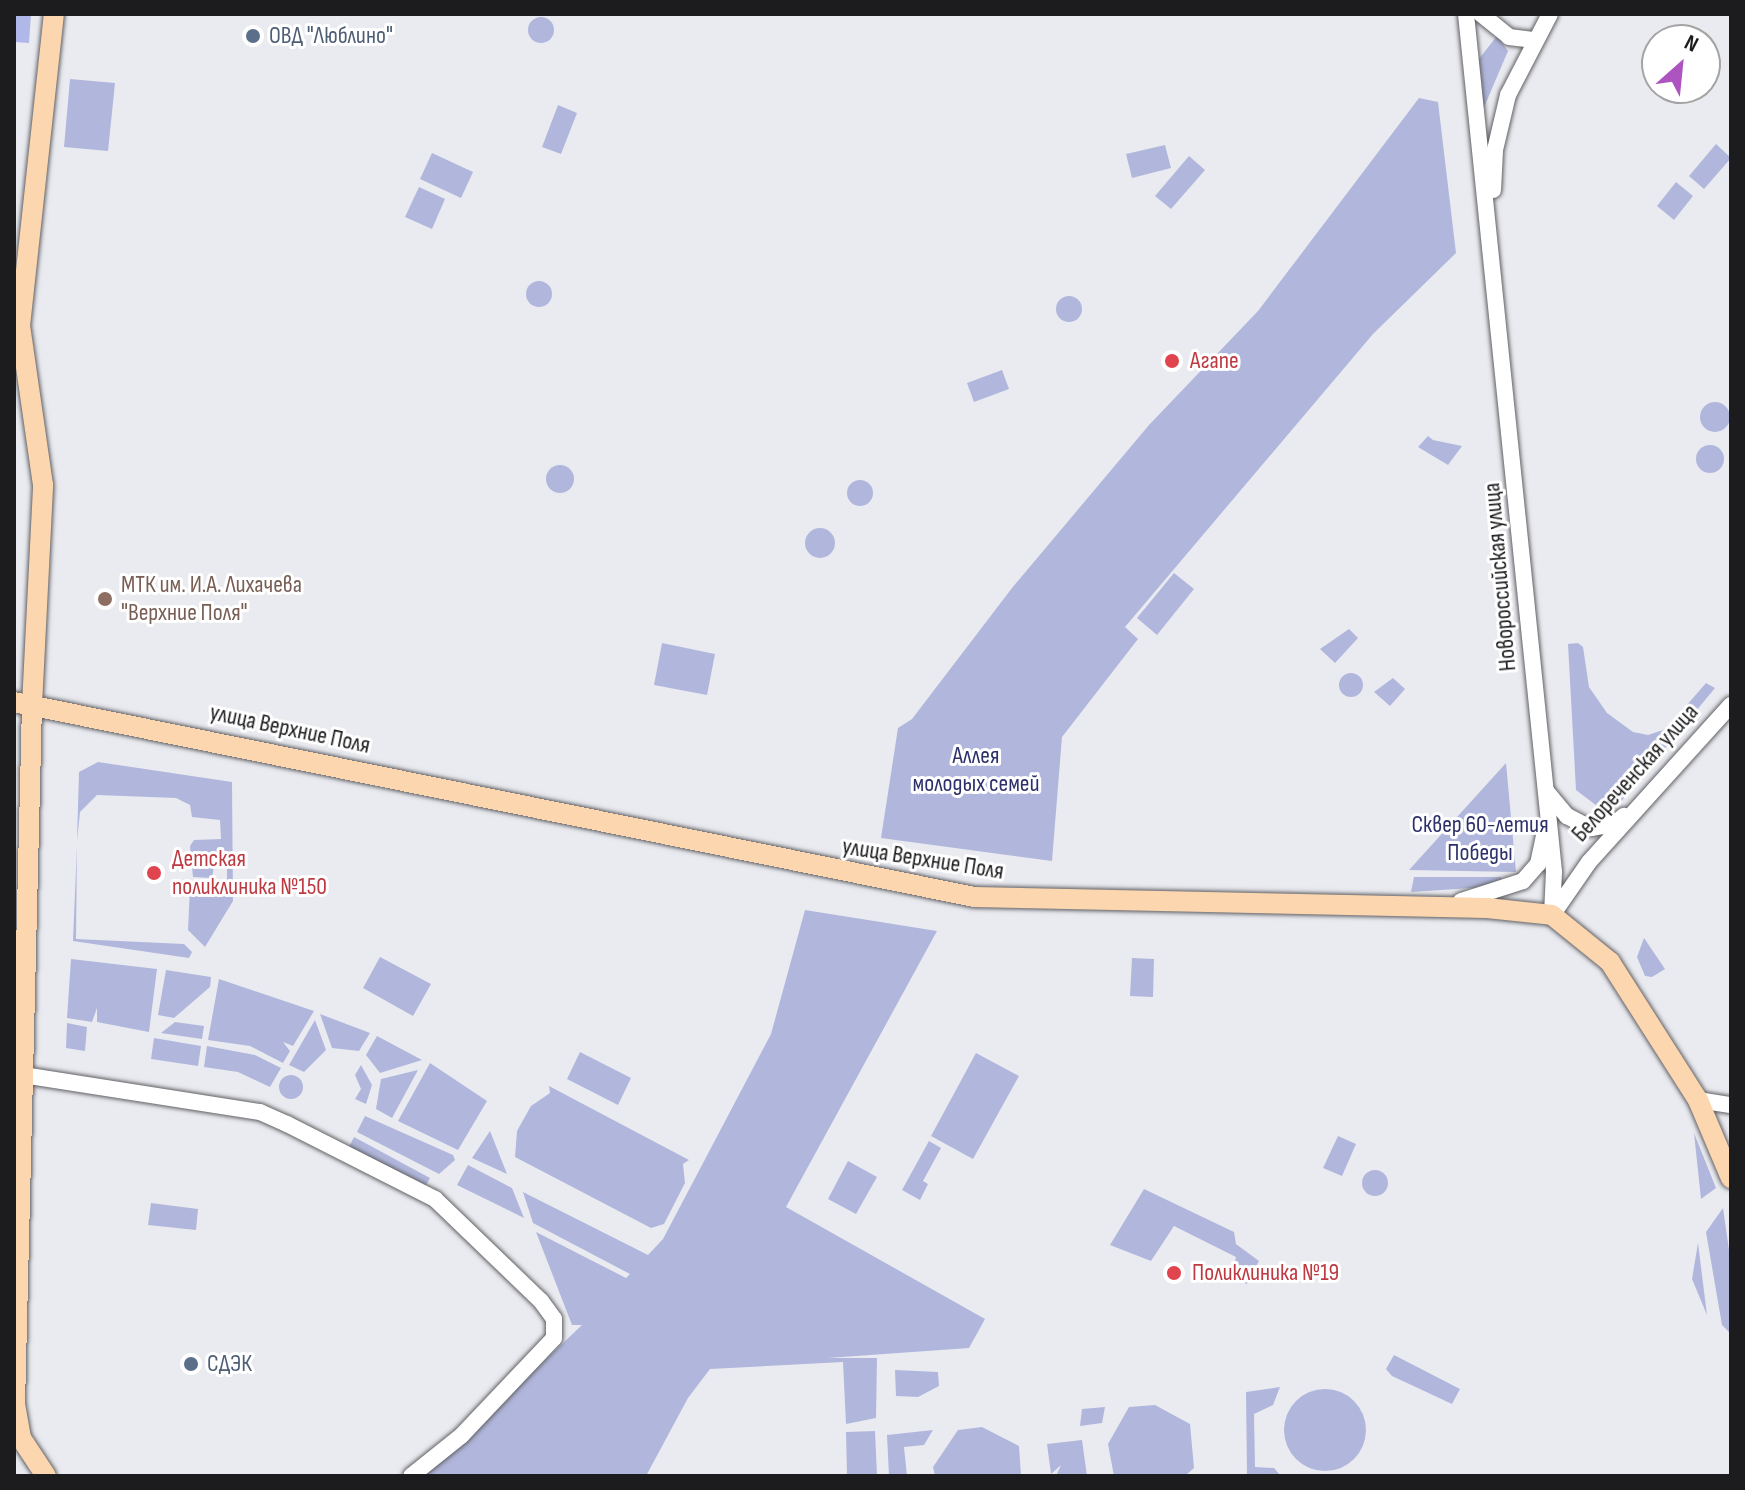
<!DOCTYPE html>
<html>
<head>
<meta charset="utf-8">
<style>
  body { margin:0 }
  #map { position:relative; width:1745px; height:1490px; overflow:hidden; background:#eaebf0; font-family:"Sofia Sans Condensed",sans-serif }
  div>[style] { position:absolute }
  .green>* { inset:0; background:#b1b7dc }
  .round { border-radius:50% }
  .forest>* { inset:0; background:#b0b7e9 }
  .roads { filter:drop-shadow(0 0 2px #616165) drop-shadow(0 0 2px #616165) }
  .minor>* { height:16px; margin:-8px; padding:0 8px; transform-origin:8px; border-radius:8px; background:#fff }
  .major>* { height:20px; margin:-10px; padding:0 10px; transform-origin:10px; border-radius:10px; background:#fcd6af }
  .dots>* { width:22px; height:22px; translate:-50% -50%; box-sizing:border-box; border:4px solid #fff; border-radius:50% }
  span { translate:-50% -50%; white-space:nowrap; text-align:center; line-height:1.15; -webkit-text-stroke:6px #fff; paint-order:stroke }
  .service-label { font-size:24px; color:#4e5e75 }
  .left { translate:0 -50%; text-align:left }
  .health-label { font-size:24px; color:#be3a42 }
  .street-label { font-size:24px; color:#1c1c1e }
  .education-label { font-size:24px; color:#785e54 }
  .park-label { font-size:24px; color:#2d306a }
  .frame { position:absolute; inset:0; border:16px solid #1c1c1e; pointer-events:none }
  .north { position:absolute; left:1641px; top:24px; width:80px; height:80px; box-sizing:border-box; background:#fff; border:2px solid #a4a4a5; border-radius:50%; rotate:27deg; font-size:22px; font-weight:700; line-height:32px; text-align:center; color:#1c1c1e }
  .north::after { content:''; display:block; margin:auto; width:28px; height:36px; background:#ad54c1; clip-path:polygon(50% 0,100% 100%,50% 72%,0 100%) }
</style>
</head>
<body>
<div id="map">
  <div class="green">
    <i class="round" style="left:528px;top:17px;width:26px;height:26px"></i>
    <i style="clip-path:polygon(1497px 36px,1508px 51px,1482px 112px,1478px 60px)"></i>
    <i style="clip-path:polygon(70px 79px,115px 83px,108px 151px,64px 147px)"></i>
    <i style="clip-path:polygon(1419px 98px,1438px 102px,1456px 253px,1373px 334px,1125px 627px,1138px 639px,1062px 737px,1052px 861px,881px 838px,898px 728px,912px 719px,1012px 588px,1149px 425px,1258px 311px)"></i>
    <i style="clip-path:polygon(558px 105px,577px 113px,561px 154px,542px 147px)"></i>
    <i style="clip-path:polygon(1716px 144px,1731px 158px,1704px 189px,1689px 176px)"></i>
    <i style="clip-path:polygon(1165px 145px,1171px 168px,1132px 178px,1126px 154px)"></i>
    <i style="clip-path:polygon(432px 153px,473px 172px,461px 198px,420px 179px)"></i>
    <i style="clip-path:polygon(1189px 156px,1205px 170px,1171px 209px,1155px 196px)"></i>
    <i style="clip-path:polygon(1676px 182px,1693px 196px,1674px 220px,1657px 206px)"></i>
    <i style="clip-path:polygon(419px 187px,445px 199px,432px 229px,405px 217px)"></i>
    <i class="round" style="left:526px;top:281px;width:26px;height:26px"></i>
    <i class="round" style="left:1056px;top:296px;width:26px;height:26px"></i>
    <i style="clip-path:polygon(1002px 370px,1009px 389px,974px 402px,967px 383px)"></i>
    <i class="round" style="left:1700px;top:402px;width:30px;height:30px"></i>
    <i style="clip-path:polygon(1428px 436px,1433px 440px,1462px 446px,1448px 465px,1418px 447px)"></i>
    <i class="round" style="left:1696px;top:445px;width:28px;height:28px"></i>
    <i class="round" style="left:546px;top:465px;width:28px;height:28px"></i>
    <i class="round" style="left:847px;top:480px;width:26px;height:26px"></i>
    <i class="round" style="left:805px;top:528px;width:30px;height:30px"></i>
    <i style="clip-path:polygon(1174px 573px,1194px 589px,1157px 635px,1137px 618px)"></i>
    <i style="clip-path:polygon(1349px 629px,1358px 638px,1335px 663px,1320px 649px)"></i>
    <i style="clip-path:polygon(662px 643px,715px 654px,707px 695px,654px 685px)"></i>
    <i style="clip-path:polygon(1578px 643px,1583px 647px,1589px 687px,1607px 713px,1633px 732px,1648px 735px,1666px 729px,1706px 683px,1715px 688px,1609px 816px,1606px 806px,1630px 774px,1601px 809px,1576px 790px,1568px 644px)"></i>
    <i class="round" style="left:1339px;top:673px;width:24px;height:24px"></i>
    <i style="clip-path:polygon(1393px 678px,1405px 689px,1390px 706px,1374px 692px)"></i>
    <i style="clip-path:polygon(98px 762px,232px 782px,233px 901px,205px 947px,188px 930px,190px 888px,227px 885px,227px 861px,215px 860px,212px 878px,193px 877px,190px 846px,194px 840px,221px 839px,220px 820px,192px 817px,190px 805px,176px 798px,97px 795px,80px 812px,77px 841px,79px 772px)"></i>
    <i style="clip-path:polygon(1506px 763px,1516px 872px,1409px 870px)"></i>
    <i style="clip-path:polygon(77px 845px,76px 939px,184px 944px,192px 952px,189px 958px,73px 941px)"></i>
    <i style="clip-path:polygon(1414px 877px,1501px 877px,1502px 886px,1411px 892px)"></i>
    <i style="clip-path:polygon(805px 910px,937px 931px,786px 1207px,985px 1319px,969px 1348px,828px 1358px,877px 1358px,876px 1418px,846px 1424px,843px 1362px,710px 1369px,688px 1398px,646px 1476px,423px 1476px,582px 1325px,572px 1325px,536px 1232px,626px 1278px,630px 1274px,533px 1223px,523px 1192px,648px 1255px,663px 1239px,771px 1034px)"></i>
    <i style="clip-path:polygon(1644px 938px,1665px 969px,1652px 977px,1645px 976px,1637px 957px)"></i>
    <i style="clip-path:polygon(380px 957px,431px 984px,413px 1016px,363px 988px)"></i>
    <i style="clip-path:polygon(1132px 958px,1154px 959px,1153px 997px,1130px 996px)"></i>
    <i style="clip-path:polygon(71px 959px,157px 969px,149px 1032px,97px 1022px,97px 1008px,92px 1022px,67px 1018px)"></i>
    <i style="clip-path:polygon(166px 970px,211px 977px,210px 987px,174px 1018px,158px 1015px)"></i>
    <i style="clip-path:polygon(219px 979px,314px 1011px,293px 1046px,283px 1042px,290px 1051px,283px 1063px,250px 1046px,208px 1040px)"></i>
    <i style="clip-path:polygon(320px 1014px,370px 1033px,359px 1051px,332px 1048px)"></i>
    <i style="clip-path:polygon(315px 1020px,326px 1050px,304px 1072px,289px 1065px)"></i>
    <i style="clip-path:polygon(175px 1022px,204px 1026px,202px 1039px,161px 1033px)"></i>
    <i style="clip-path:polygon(67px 1023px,87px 1027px,85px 1051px,66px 1048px)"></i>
    <i style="clip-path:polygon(377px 1036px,422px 1060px,380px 1073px,366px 1055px)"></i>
    <i style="clip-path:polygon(154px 1038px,201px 1046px,198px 1066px,151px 1059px)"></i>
    <i style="clip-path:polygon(207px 1046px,255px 1055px,281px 1068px,270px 1087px,238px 1072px,204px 1067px)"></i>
    <i style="clip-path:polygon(580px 1052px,631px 1078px,618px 1105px,567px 1079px)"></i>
    <i style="clip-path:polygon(976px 1053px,1019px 1076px,973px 1159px,931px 1136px)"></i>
    <i style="clip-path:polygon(430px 1063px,487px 1101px,458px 1150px,398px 1121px)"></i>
    <i style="clip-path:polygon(361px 1065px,372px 1085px,366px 1104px,355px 1099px,361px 1089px,355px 1075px)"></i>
    <i style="clip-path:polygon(418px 1070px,392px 1118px,376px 1109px,381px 1079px)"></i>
    <i class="round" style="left:279px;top:1075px;width:24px;height:24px"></i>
    <i style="clip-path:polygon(549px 1086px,689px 1160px,683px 1164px,685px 1183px,664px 1224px,651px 1228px,515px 1157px,517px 1131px,531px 1106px,550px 1093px)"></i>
    <i style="clip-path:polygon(365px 1116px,453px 1155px,455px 1160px,439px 1174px,357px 1132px)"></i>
    <i style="clip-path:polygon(490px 1131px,507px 1174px,472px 1158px)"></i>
    <i style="clip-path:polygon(1694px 1133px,1716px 1188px,1701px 1199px)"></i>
    <i style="clip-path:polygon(1338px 1136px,1356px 1144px,1342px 1176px,1323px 1168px)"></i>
    <i style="clip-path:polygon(354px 1137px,430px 1178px,425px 1187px,349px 1147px)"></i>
    <i style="clip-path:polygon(929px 1141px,941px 1148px,923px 1181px,928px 1184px,920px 1200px,902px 1190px)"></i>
    <i style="clip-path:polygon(848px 1161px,877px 1177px,856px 1214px,828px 1199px)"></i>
    <i style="clip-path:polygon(468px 1165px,512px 1188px,524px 1218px,457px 1185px)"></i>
    <i class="round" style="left:1362px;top:1170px;width:26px;height:26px"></i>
    <i style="clip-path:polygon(1144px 1189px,1234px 1232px,1236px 1244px,1259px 1261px,1247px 1284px,1232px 1277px,1236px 1257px,1174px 1226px,1151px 1261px,1110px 1245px)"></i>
    <i style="clip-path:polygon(151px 1203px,198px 1209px,196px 1230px,148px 1225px)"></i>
    <i style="clip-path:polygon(1723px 1208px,1731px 1264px,1731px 1334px,1722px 1325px,1706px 1232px)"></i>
    <i style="clip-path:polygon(1698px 1243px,1707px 1315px,1692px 1279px)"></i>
    <i style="clip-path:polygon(1394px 1355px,1460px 1389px,1452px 1404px,1392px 1376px,1386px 1369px)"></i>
    <i style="clip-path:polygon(895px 1370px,938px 1372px,939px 1386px,918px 1397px,896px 1396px)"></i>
    <i style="clip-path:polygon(1280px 1387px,1273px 1405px,1254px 1414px,1255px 1467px,1274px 1468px,1280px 1475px,1247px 1476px,1246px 1392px)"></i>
    <i class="round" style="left:1284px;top:1389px;width:82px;height:82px"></i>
    <i style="clip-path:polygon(1155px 1405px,1190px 1424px,1194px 1468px,1185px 1476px,1114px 1476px,1108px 1444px,1129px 1407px)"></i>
    <i style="clip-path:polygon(1105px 1407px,1102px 1423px,1080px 1426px,1082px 1409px)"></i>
    <i style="clip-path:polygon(982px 1427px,1019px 1446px,1021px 1476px,935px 1476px,933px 1467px,958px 1430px)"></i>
    <i style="clip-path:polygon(933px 1430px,924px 1445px,904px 1447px,907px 1476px,889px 1476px,887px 1435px)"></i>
    <i style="clip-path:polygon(875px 1431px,877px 1476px,847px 1476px,846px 1432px)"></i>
    <i style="clip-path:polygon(1082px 1440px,1087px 1476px,1056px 1476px,1061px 1465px,1051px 1474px,1047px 1444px)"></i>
  </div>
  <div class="forest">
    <i style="clip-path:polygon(14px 14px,31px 14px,29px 43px,14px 42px)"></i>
  </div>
  <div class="roads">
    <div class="minor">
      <i style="left:1466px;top:14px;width:863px;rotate:84.14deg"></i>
      <i style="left:1554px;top:872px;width:43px;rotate:92.7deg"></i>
      <i style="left:1481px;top:14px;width:36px;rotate:39deg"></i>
      <i style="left:1509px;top:37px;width:24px;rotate:7deg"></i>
      <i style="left:1493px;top:190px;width:40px;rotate:-87.1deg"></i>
      <i style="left:1495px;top:150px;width:57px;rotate:-76.7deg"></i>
      <i style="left:1508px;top:95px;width:91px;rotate:-62.6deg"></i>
      <i style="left:1546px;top:791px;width:33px;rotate:50deg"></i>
      <i style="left:1567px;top:816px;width:27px;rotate:27deg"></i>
      <i style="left:1591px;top:828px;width:23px;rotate:-10deg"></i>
      <i style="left:1614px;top:824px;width:13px;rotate:-39deg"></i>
      <i style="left:1461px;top:901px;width:65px;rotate:-17.9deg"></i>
      <i style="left:1523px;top:881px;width:23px;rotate:-49deg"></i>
      <i style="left:1538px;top:864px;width:33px;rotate:-78deg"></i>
      <i style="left:1553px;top:914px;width:63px;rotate:-55.3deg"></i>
      <i style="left:1589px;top:862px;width:212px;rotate:-47.9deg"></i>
      <i style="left:23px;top:1075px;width:240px;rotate:8.9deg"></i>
      <i style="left:260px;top:1112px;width:30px;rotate:24deg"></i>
      <i style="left:287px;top:1124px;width:166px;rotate:26.9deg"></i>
      <i style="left:435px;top:1199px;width:147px;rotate:43.9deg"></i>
      <i style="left:541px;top:1301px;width:22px;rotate:54deg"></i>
      <i style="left:554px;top:1319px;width:19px;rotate:90deg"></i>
      <i style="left:554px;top:1338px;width:135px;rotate:133.5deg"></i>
      <i style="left:461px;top:1436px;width:64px;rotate:141.3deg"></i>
      <i style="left:1698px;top:1100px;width:33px;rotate:9deg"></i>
    </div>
    <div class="major">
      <i style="left:14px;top:702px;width:980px;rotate:11.48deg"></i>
      <i style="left:974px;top:897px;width:513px;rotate:1.23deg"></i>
      <i style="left:1487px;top:908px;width:65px;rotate:6.1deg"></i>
      <i style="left:1552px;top:915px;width:75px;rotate:39deg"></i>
      <i style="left:1610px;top:962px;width:164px;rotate:57.5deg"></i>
      <i style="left:1698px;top:1100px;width:85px;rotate:67.1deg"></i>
      <i style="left:46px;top:1476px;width:45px;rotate:-123.3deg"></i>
      <i style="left:21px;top:1438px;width:34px;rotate:-100deg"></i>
      <i style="left:15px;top:1405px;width:700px;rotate:-88.61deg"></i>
      <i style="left:32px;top:705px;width:220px;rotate:-87.1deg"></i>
      <i style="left:43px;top:485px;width:161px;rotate:-98.2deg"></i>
      <i style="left:20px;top:326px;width:314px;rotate:-83.8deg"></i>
    </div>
  </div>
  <div class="dots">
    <i style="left:253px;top:36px;background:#5c6f8a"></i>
    <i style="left:1172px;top:361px;background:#e0444e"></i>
    <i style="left:105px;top:599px;background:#8d6e63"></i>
    <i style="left:154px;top:873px;background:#e0444e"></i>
    <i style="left:1174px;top:1273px;background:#e0444e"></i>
    <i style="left:191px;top:1364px;background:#5c6f8a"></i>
  </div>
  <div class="service-label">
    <span class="left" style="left:269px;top:36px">ОВД "Люблино"</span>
    <span class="left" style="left:207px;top:1364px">СДЭК</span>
  </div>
  <div class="health-label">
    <span class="left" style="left:1190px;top:361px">Агапе</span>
    <span class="left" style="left:172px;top:873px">Детская<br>поликлиника №150</span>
    <span class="left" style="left:1192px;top:1273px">Поликлиника №19</span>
  </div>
  <div class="street-label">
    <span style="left:1500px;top:577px;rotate:-95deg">Новороссийская улица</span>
    <span style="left:290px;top:729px;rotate:12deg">улица Верхние Поля</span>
    <span style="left:1635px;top:773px;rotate:-48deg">Белореченская улица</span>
    <span style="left:923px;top:859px;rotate:9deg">улица Верхние Поля</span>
  </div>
  <div class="education-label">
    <span class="left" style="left:121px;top:599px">МТК им. И.А. Лихачева<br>"Верхние Поля"</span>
  </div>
  <div class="park-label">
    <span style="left:976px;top:770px">Аллея<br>молодых семей</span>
    <span style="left:1480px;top:839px">Сквер 60-летия<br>Победы</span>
  </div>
  <div class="frame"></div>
  <div class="north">N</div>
</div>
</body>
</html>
